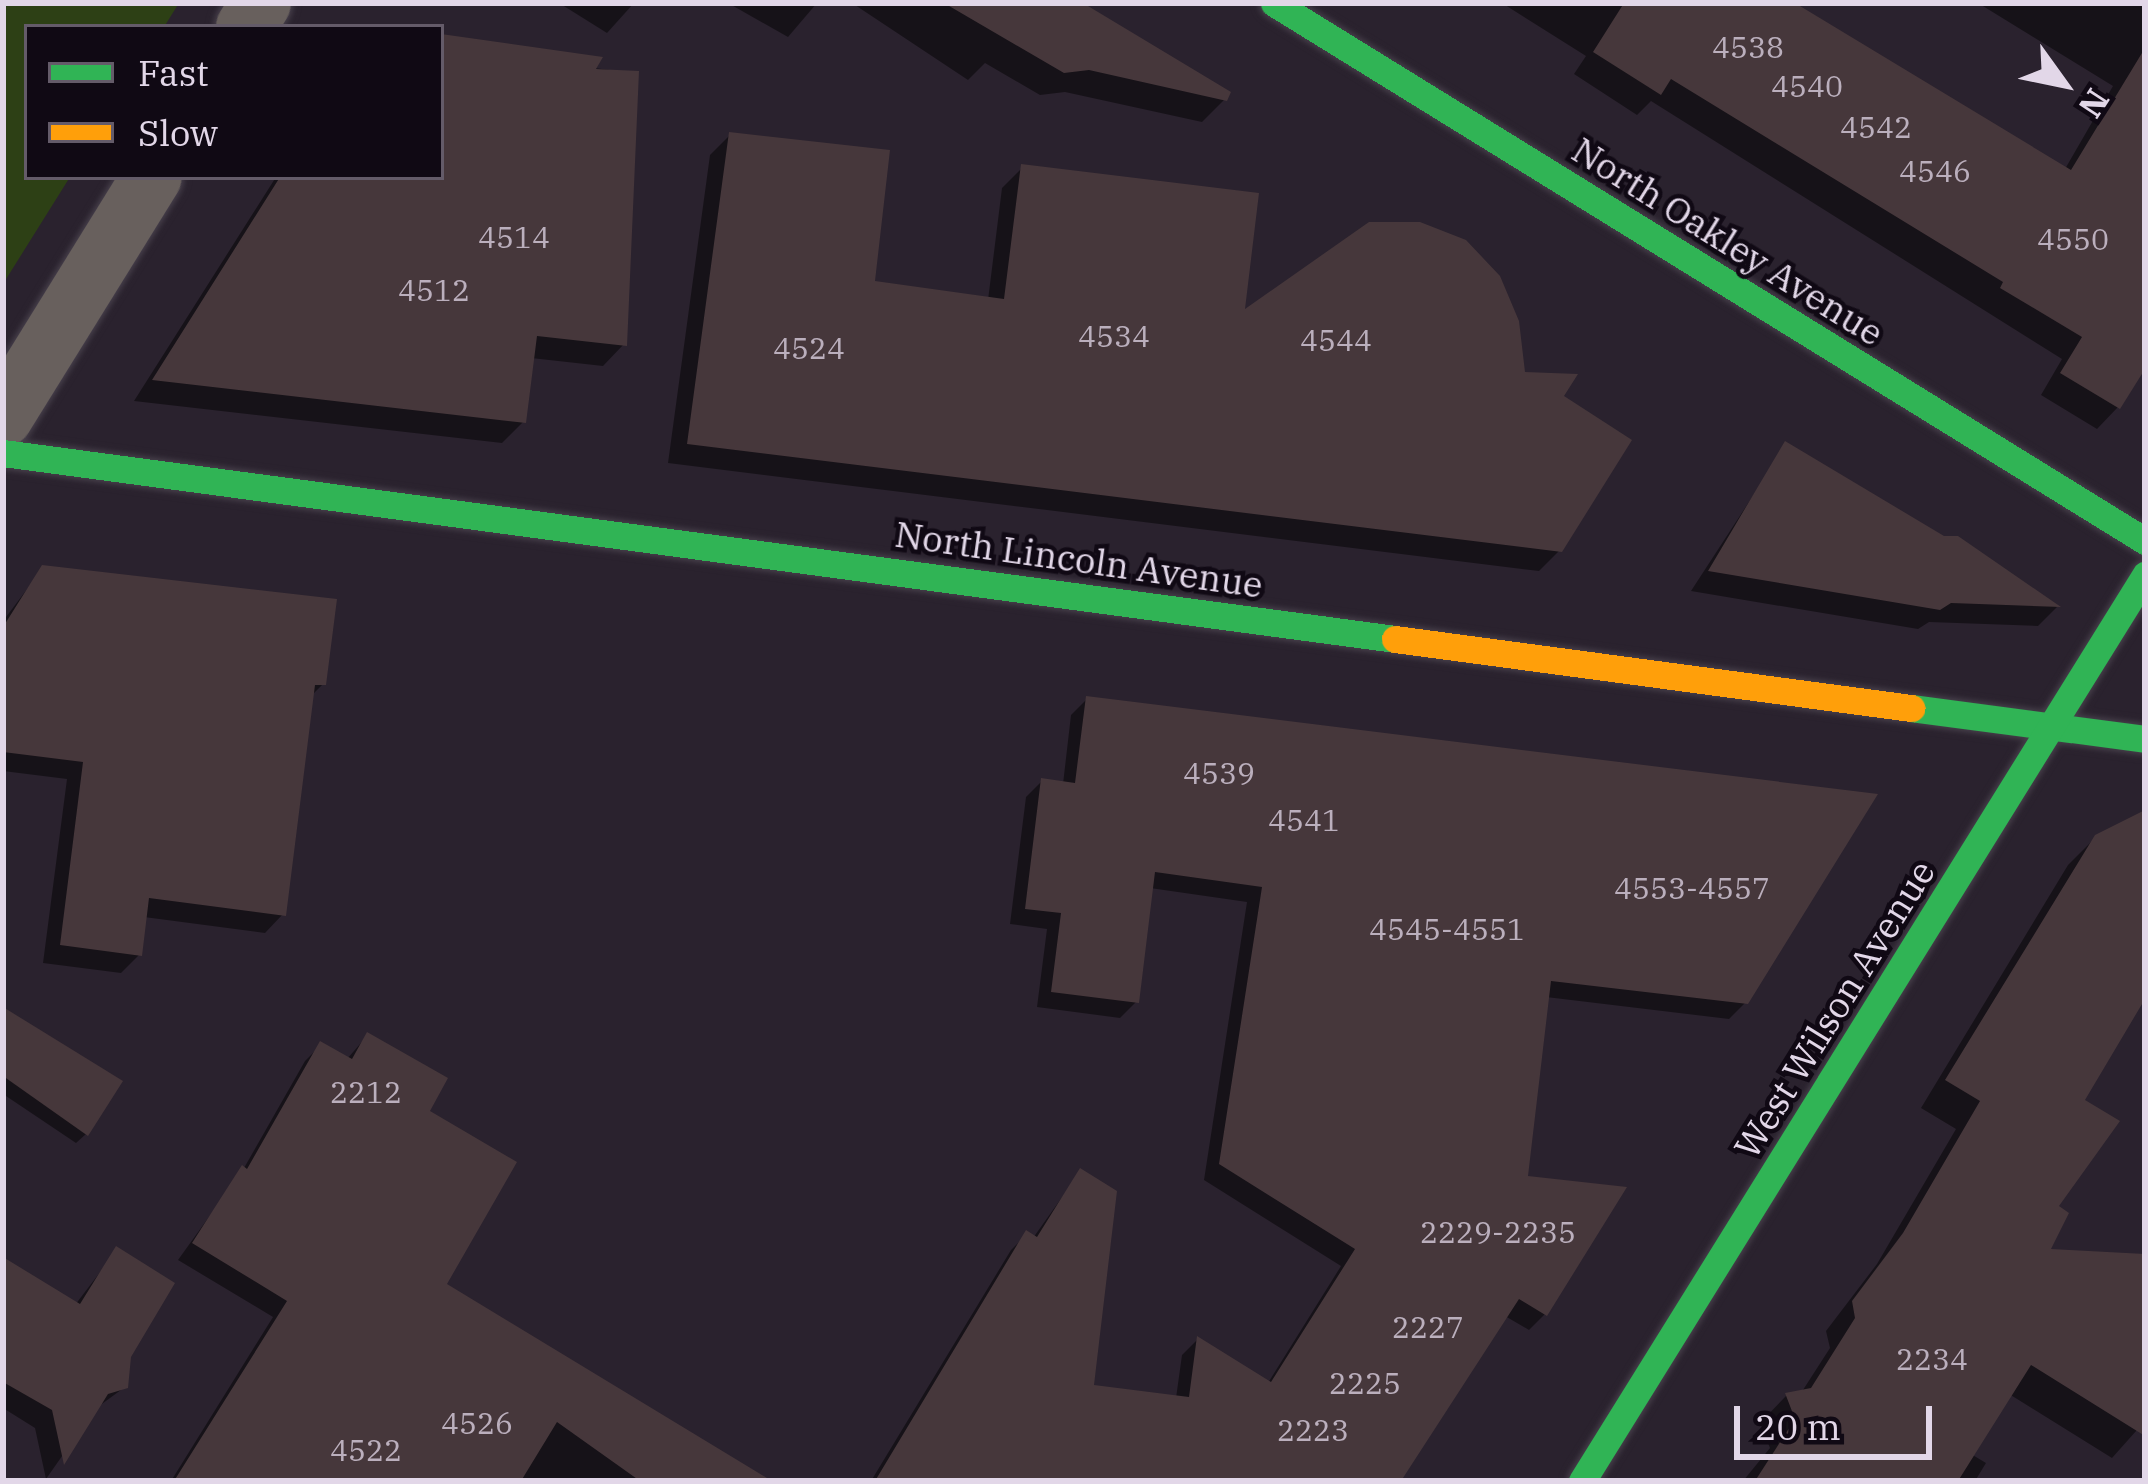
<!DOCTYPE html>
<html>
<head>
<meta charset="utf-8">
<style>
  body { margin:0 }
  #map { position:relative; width:2148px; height:1484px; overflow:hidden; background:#2a222e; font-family:"IBM Plex Serif",serif }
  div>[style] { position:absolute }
  .green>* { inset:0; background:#2d4015 }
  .shadow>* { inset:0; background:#0007 }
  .building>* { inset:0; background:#46373b }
  .roads { filter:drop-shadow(0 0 3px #47404b) drop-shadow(0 0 3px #47404b) }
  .street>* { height:60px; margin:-30px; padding:0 30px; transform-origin:30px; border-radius:30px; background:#68605d }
  .fast>* { height:27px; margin:-13.5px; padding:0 13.5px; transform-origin:13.5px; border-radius:13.5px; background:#30b455 }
  .slow>* { height:27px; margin:-13.5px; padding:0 13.5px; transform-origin:13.5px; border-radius:13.5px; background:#ff9f0a }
  span { translate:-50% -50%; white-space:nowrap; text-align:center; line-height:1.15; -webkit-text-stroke:9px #100914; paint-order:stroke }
  .number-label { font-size:30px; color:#bbafbd }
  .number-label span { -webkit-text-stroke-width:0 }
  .street-label { font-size:36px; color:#e2d7e8 }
  .frame { position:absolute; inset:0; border:6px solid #e2d7e8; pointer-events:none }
  .legend { position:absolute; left:24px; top:24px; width:420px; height:156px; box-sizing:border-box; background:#100914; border:3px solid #645b69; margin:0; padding:15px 21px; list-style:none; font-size:36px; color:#e2d7e8 }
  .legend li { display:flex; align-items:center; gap:24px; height:60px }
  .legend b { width:60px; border:3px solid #645b69 }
  .north { position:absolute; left:2004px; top:24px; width:120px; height:120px; -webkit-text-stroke:9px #100914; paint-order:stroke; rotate:123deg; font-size:33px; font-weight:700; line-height:48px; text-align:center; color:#e2d7e8 }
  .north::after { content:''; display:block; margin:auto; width:42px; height:54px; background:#e2d7e8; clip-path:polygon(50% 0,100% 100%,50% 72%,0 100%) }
  .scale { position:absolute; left:1734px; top:1406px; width:198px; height:54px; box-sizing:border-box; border:6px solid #e2d7e8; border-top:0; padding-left:15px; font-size:36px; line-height:42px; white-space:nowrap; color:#e2d7e8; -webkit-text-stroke:9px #100914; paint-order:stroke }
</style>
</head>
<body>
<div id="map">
  <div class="green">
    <i style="clip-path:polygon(3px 3px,179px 3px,164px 27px,27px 27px,27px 177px,70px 177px,3px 284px)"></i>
  </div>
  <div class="shadow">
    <i style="clip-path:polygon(559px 3px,634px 3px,607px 33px)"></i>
    <i style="clip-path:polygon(728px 3px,817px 3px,788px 37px)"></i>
    <i style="clip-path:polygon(852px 3px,1078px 3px,1225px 99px,1202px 122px,1065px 92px,1040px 95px,985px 63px,968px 80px)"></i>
    <i style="clip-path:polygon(1502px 3px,1793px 3px,2065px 169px,2113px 86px,1978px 3px,2145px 3px,2145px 363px,2118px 407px,2097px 429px,2041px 395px,2062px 359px,1651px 101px,1637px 115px,1574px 74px,1586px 56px)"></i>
    <i style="clip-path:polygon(441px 50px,636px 73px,624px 344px,603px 366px,531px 358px,523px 422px,502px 443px,134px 401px,276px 177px,441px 177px)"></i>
    <i style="clip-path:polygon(730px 135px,872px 283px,988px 300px,1002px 188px,1022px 168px,1241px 315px,1523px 375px,1560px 397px,1560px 550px,1539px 571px,668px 463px,710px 155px)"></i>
    <i style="clip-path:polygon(1786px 445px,1943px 539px,1957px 539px,2057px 607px,2038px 626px,1929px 622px,1918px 629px,1691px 591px)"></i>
    <i style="clip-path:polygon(43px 568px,323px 684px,311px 696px,283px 914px,265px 933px,144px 917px,139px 955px,121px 973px,43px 963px,67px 779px,3px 771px,3px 621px)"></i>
    <i style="clip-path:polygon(1087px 699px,1746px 1002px,1729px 1019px,1546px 997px,1525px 1179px,1545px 1314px,1529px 1330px,1505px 1316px,1391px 1481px,871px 1481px,1011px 1250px,1027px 1234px,1033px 1238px,1080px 1172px,1091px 1388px,1176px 1398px,1182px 1355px,1197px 1340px,1268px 1383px,1341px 1266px,1204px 1180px,1247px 902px,1150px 888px,1136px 1002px,1120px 1018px,1037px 1007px,1047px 929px,1010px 924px,1026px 797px,1042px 781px,1063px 784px,1071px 715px)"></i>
    <i style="clip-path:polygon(2145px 828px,2145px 993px,2081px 1101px,2046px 1252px,2145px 1257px,2145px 1421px,2112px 1458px,2009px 1394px,1971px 1454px,1986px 1463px,1975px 1481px,1743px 1481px,1770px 1448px,1760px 1423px,1786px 1396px,1801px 1393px,1830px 1348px,1826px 1331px,1877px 1264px,1956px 1129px,1921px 1108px,2068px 865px,2096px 837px)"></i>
    <i style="clip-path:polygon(3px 1011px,86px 1134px,76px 1143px,3px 1094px)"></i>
    <i style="clip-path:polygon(367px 1036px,426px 1113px,443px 1285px,766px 1481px,171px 1481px,273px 1317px,178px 1260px,244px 1168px,305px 1061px,321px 1045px,347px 1059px)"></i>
    <i style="clip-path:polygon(117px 1250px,125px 1387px,95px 1409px,46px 1479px,35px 1428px,3px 1408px,3px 1262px,75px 1305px)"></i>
  </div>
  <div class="building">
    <i style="clip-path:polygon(944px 3px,1083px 3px,1231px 92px,1227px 101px,1089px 70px,1064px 73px)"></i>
    <i style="clip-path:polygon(1624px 3px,1795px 3px,2071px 170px,2145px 48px,2145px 369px,2120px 409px,2060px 373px,2082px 337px,2000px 288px,2003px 282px,1671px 79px,1661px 95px,1593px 52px)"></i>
    <i style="clip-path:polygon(441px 34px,603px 57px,596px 69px,639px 71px,627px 346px,537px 336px,526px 423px,152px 380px,280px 177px,441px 177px)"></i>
    <i style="clip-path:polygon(729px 132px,890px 150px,875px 281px,1004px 299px,1021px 164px,1259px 193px,1245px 309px,1369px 222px,1420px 222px,1466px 240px,1500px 276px,1519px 321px,1525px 372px,1578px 374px,1564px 396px,1632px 440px,1562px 552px,687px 444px)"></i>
    <i style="clip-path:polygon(1785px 441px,1944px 536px,1958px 536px,2061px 607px,1951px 603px,1940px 610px,1708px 571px)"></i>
    <i style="clip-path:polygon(42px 565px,337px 599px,326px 685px,315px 685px,286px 916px,149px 898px,142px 956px,60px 945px,83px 762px,3px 752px,3px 627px)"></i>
    <i style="clip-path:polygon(1086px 696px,1878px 794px,1748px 1004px,1551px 981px,1528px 1176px,1627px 1187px,1547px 1316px,1519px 1299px,1401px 1481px,875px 1481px,1026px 1230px,1037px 1237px,1080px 1168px,1117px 1191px,1094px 1385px,1189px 1397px,1197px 1336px,1271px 1382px,1355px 1249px,1219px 1164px,1262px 887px,1155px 872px,1139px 1003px,1051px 992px,1061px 913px,1025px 909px,1041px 778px,1075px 783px)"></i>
    <i style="clip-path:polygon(2145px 810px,2145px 999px,2085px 1100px,2120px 1121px,2059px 1206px,2069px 1213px,2051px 1249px,2145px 1254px,2145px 1436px,2031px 1365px,1958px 1481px,1755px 1481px,1795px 1419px,1785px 1393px,1811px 1388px,1855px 1318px,1852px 1301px,1903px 1233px,1980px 1101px,1945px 1080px,2095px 835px)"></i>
    <i style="clip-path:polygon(3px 1007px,123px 1081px,88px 1136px,3px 1076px)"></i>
    <i style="clip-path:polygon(367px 1032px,448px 1078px,430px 1111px,517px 1162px,447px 1284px,772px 1481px,640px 1481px,557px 1422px,521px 1481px,174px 1481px,287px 1301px,192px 1243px,242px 1165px,247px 1169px,320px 1041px,352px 1059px)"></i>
    <i style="clip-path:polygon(116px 1246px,175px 1283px,131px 1357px,128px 1388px,108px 1394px,64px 1465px,52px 1410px,3px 1382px,3px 1257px,80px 1304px)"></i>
  </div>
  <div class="roads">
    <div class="street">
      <i style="left:246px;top:27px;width:28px;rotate:-58deg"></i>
      <i style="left:3px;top:417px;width:282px;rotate:-58.2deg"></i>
    </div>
    <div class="fast">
      <i style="left:1274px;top:3px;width:1024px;rotate:31.7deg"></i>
      <i style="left:3px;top:453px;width:1404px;rotate:7.61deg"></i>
      <i style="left:1911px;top:708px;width:236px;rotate:7.5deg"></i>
      <i style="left:1582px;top:1481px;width:1067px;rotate:-58.14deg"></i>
    </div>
    <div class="slow">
      <i style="left:1395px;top:639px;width:521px;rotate:7.62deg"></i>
    </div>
  </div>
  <div class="number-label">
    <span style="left:1748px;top:47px">4538</span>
    <span style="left:1807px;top:86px">4540</span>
    <span style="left:1876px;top:127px">4542</span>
    <span style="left:1935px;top:171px">4546</span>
    <span style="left:514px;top:237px">4514</span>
    <span style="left:2073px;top:239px">4550</span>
    <span style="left:434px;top:290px">4512</span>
    <span style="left:1114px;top:336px">4534</span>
    <span style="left:1336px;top:340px">4544</span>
    <span style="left:809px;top:348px">4524</span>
    <span style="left:1219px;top:773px">4539</span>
    <span style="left:1304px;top:820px">4541</span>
    <span style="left:1692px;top:888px">4553-4557</span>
    <span style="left:1447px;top:929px">4545-4551</span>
    <span style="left:366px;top:1092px">2212</span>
    <span style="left:1498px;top:1232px">2229-2235</span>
    <span style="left:1428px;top:1327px">2227</span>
    <span style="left:1932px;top:1359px">2234</span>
    <span style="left:1365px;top:1383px">2225</span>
    <span style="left:477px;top:1423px">4526</span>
    <span style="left:1313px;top:1430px">2223</span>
    <span style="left:366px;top:1450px">4522</span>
  </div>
  <div class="street-label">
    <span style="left:1728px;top:241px;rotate:32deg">North Oakley Avenue</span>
    <span style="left:1079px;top:559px;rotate:8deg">North Lincoln Avenue</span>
    <span style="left:1834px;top:1009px;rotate:-58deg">West Wilson Avenue</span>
  </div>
  <div class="frame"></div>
  <ul class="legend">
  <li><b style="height:15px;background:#30b455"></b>Fast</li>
  <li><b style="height:15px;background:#ff9f0a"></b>Slow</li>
  </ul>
  <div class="north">N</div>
  <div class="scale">20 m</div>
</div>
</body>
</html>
